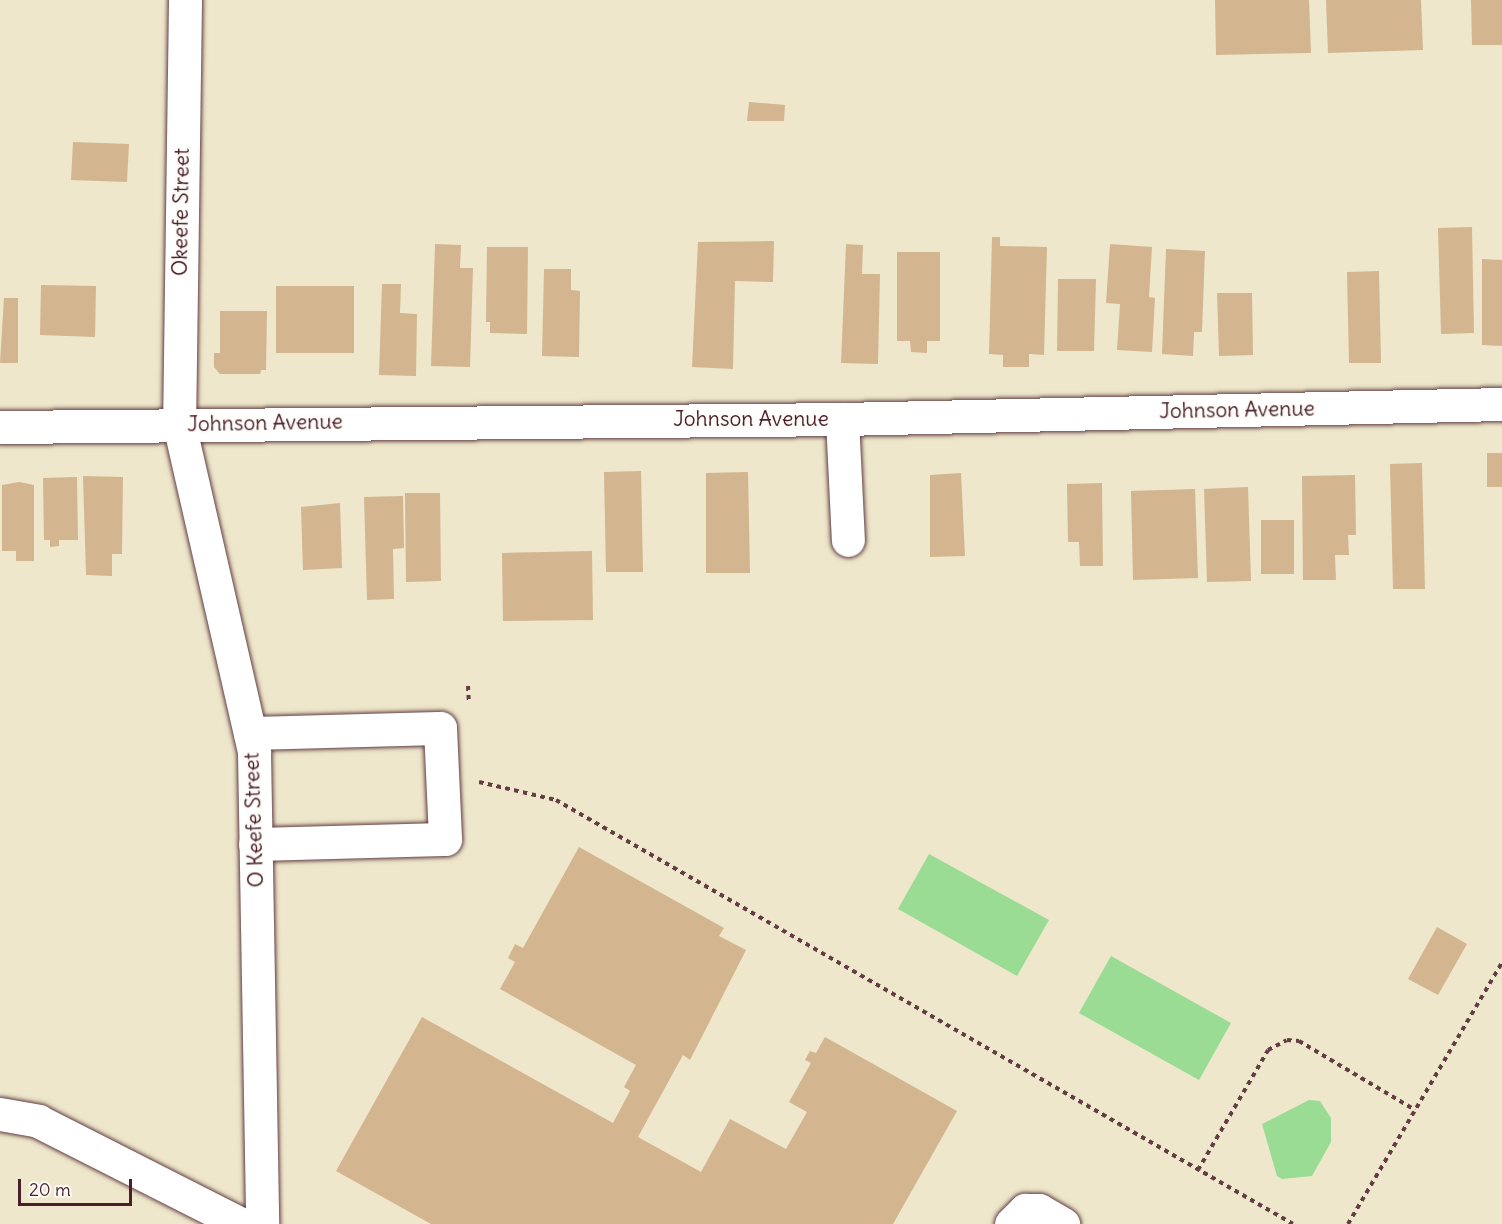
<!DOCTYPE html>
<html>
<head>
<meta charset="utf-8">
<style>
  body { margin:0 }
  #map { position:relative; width:1502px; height:1224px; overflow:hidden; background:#eee7cb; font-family:Delius,sans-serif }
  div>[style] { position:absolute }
  .green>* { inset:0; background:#9adc93 }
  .building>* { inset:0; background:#d3b58f }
  .path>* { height:4px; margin-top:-2px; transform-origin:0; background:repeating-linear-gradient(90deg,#633d43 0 4.5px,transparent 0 9px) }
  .roads { filter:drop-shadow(0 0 2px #633d43) drop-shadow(0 0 2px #633d43) }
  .minor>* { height:33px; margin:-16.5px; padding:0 16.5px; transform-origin:16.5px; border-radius:16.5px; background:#fff }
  span { translate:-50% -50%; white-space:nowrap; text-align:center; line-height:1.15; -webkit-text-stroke:4.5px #fdfcf7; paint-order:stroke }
  .street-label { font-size:21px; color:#4a1f2b }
  .scale { position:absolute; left:18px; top:1179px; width:114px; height:27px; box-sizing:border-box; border:3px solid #4a1f2b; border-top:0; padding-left:8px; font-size:18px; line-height:21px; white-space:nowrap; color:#4a1f2b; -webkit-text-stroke:4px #fdfcf7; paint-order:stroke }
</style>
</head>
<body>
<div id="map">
  <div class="green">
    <i style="clip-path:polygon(929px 854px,1049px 920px,1017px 976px,898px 909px)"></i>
    <i style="clip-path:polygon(1111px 956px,1231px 1023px,1199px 1080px,1079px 1013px)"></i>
    <i style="clip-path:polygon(1309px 1100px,1320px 1101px,1331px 1118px,1331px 1142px,1312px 1176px,1282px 1179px,1277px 1176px,1262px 1124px)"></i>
  </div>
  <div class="building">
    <i style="clip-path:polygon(1215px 0,1309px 0,1311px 53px,1216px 55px)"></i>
    <i style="clip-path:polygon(1326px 0,1421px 0,1423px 50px,1328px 53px)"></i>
    <i style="clip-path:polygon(1471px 0,1502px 0,1502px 45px,1472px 45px)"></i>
    <i style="clip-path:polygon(749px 102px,785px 105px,784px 121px,747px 121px)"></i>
    <i style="clip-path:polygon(73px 142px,129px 144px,127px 182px,71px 180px)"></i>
    <i style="clip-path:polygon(1472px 227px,1474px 333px,1441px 334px,1438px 228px)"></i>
    <i style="clip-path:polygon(992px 237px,1000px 237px,1000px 246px,1047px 247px,1044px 355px,1029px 354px,1029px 367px,1003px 367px,1003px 355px,989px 354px)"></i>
    <i style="clip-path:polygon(774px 241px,773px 282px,735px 281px,733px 369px,692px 367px,698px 242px)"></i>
    <i style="clip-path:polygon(435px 244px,461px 245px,460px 268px,473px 268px,470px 367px,431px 366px)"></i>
    <i style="clip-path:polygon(846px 244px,863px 245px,862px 274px,880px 274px,878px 364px,841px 363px)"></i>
    <i style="clip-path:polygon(1110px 244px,1152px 247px,1149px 297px,1155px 298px,1152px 352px,1117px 350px,1120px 304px,1106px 303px)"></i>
    <i style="clip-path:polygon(487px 247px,528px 247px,527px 334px,490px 333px,490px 322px,486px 322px)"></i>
    <i style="clip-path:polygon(1166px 249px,1205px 251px,1202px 332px,1194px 332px,1193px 356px,1162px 354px)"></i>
    <i style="clip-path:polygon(897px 252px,940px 252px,940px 341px,927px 341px,927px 353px,911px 352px,910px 341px,897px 341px)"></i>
    <i style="clip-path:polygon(1482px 259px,1502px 260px,1502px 346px,1482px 345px)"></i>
    <i style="clip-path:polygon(544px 269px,571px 269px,571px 290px,580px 291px,579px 357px,542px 356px)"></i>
    <i style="clip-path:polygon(1379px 271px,1381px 363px,1349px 363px,1347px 272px)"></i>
    <i style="clip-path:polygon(1058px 279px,1096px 279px,1094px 351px,1057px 351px)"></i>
    <i style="clip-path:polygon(382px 284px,401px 284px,400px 313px,417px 314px,416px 376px,379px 375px)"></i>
    <i style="clip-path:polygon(41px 285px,96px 286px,95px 337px,40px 335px)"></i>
    <i style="clip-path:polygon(276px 286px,354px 286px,354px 353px,276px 353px)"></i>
    <i style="clip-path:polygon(1217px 293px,1252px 293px,1253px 355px,1219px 356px)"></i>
    <i style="clip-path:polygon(4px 298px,18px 298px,18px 363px,0 363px)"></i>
    <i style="clip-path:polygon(220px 311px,267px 311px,266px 370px,261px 370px,260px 374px,220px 374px,214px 367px,214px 353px,220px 353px)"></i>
    <i style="clip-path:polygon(1487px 453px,1502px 453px,1502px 487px,1487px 487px)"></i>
    <i style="clip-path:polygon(1422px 463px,1425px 589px,1393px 589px,1390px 464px)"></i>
    <i style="clip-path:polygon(641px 471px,643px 572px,606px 572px,604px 472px)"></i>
    <i style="clip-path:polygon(748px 472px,750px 573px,706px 573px,706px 473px)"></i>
    <i style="clip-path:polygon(961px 473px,965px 556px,930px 557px,930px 475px)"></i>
    <i style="clip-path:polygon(1355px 475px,1356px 535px,1348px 535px,1349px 555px,1335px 555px,1336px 580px,1303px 580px,1302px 476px)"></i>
    <i style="clip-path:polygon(83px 476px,123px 477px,122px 554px,112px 554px,112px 576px,86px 575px)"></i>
    <i style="clip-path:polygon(77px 477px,78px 540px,59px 540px,59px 546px,50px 547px,50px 540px,44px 540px,43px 478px)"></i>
    <i style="clip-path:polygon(19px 482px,34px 485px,34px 561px,16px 561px,16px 551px,2px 551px,2px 485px)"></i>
    <i style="clip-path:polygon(1102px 483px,1103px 566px,1080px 566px,1079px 542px,1068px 542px,1067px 484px)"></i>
    <i style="clip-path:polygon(1248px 487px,1251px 581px,1207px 582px,1204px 489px)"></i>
    <i style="clip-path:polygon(1195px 489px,1198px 578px,1133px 580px,1131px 491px)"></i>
    <i style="clip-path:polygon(405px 493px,440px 493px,441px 581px,406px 582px)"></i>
    <i style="clip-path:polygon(403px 496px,404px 548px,393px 549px,394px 599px,367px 600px,364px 497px)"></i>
    <i style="clip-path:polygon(340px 503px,342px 568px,303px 570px,301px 507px)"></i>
    <i style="clip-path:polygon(1261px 520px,1294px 520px,1294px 574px,1261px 574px)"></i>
    <i style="clip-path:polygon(592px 551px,593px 620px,503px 621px,502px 553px)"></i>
    <i style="clip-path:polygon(579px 847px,724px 928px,719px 936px,746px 950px,690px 1060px,683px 1055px,638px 1137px,701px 1172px,730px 1119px,786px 1149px,807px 1112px,789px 1102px,811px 1063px,805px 1060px,810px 1051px,816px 1053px,825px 1037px,957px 1111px,893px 1224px,431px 1224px,336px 1171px,422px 1017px,613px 1123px,630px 1091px,624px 1087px,636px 1065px,500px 989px,515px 962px,508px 958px,515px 944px,523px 948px)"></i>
    <i style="clip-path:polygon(1437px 927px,1467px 944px,1438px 995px,1408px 979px)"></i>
  </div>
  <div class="path">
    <i style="left:468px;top:686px;width:18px;rotate:87deg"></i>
    <i style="left:479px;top:782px;width:79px;rotate:13.2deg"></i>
    <i style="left:556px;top:800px;width:850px;rotate:29.91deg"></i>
    <i style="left:1198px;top:1170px;width:139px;rotate:-59.7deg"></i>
    <i style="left:1268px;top:1050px;width:21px;rotate:-28deg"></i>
    <i style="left:1287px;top:1040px;width:12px;rotate:5deg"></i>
    <i style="left:1299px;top:1041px;width:135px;rotate:30.7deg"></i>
    <i style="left:1348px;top:1224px;width:303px;rotate:-59.5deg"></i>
  </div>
  <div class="roads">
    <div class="minor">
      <i style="left:185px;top:0;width:424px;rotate:90.8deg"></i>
      <i style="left:179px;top:424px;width:336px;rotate:77.1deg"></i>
      <i style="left:254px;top:752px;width:472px;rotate:89deg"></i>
      <i style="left:842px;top:419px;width:121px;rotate:87.2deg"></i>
      <i style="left:0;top:427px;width:842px;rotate:-0.54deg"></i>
      <i style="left:842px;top:419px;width:660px;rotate:-1.3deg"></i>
      <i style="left:250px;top:733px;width:190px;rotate:-1.5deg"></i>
      <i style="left:440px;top:728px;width:111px;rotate:87.4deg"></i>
      <i style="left:445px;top:839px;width:190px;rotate:178.5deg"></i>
      <i style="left:0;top:1114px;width:39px;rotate:10deg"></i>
      <i style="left:38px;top:1121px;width:228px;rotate:26.9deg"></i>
      <i style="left:1011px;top:1224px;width:20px;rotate:-45deg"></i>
      <i style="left:1025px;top:1210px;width:14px"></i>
      <i style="left:1039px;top:1210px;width:28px;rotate:30deg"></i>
    </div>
  </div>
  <div class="street-label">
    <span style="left:181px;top:212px;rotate:-89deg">Okeefe Street</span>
    <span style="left:1237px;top:410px;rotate:-1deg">Johnson Avenue</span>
    <span style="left:751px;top:419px">Johnson Avenue</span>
    <span style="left:265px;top:423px;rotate:-1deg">Johnson Avenue</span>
    <span style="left:254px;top:820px;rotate:-92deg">O Keefe Street</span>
  </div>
  <div class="scale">20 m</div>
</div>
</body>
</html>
